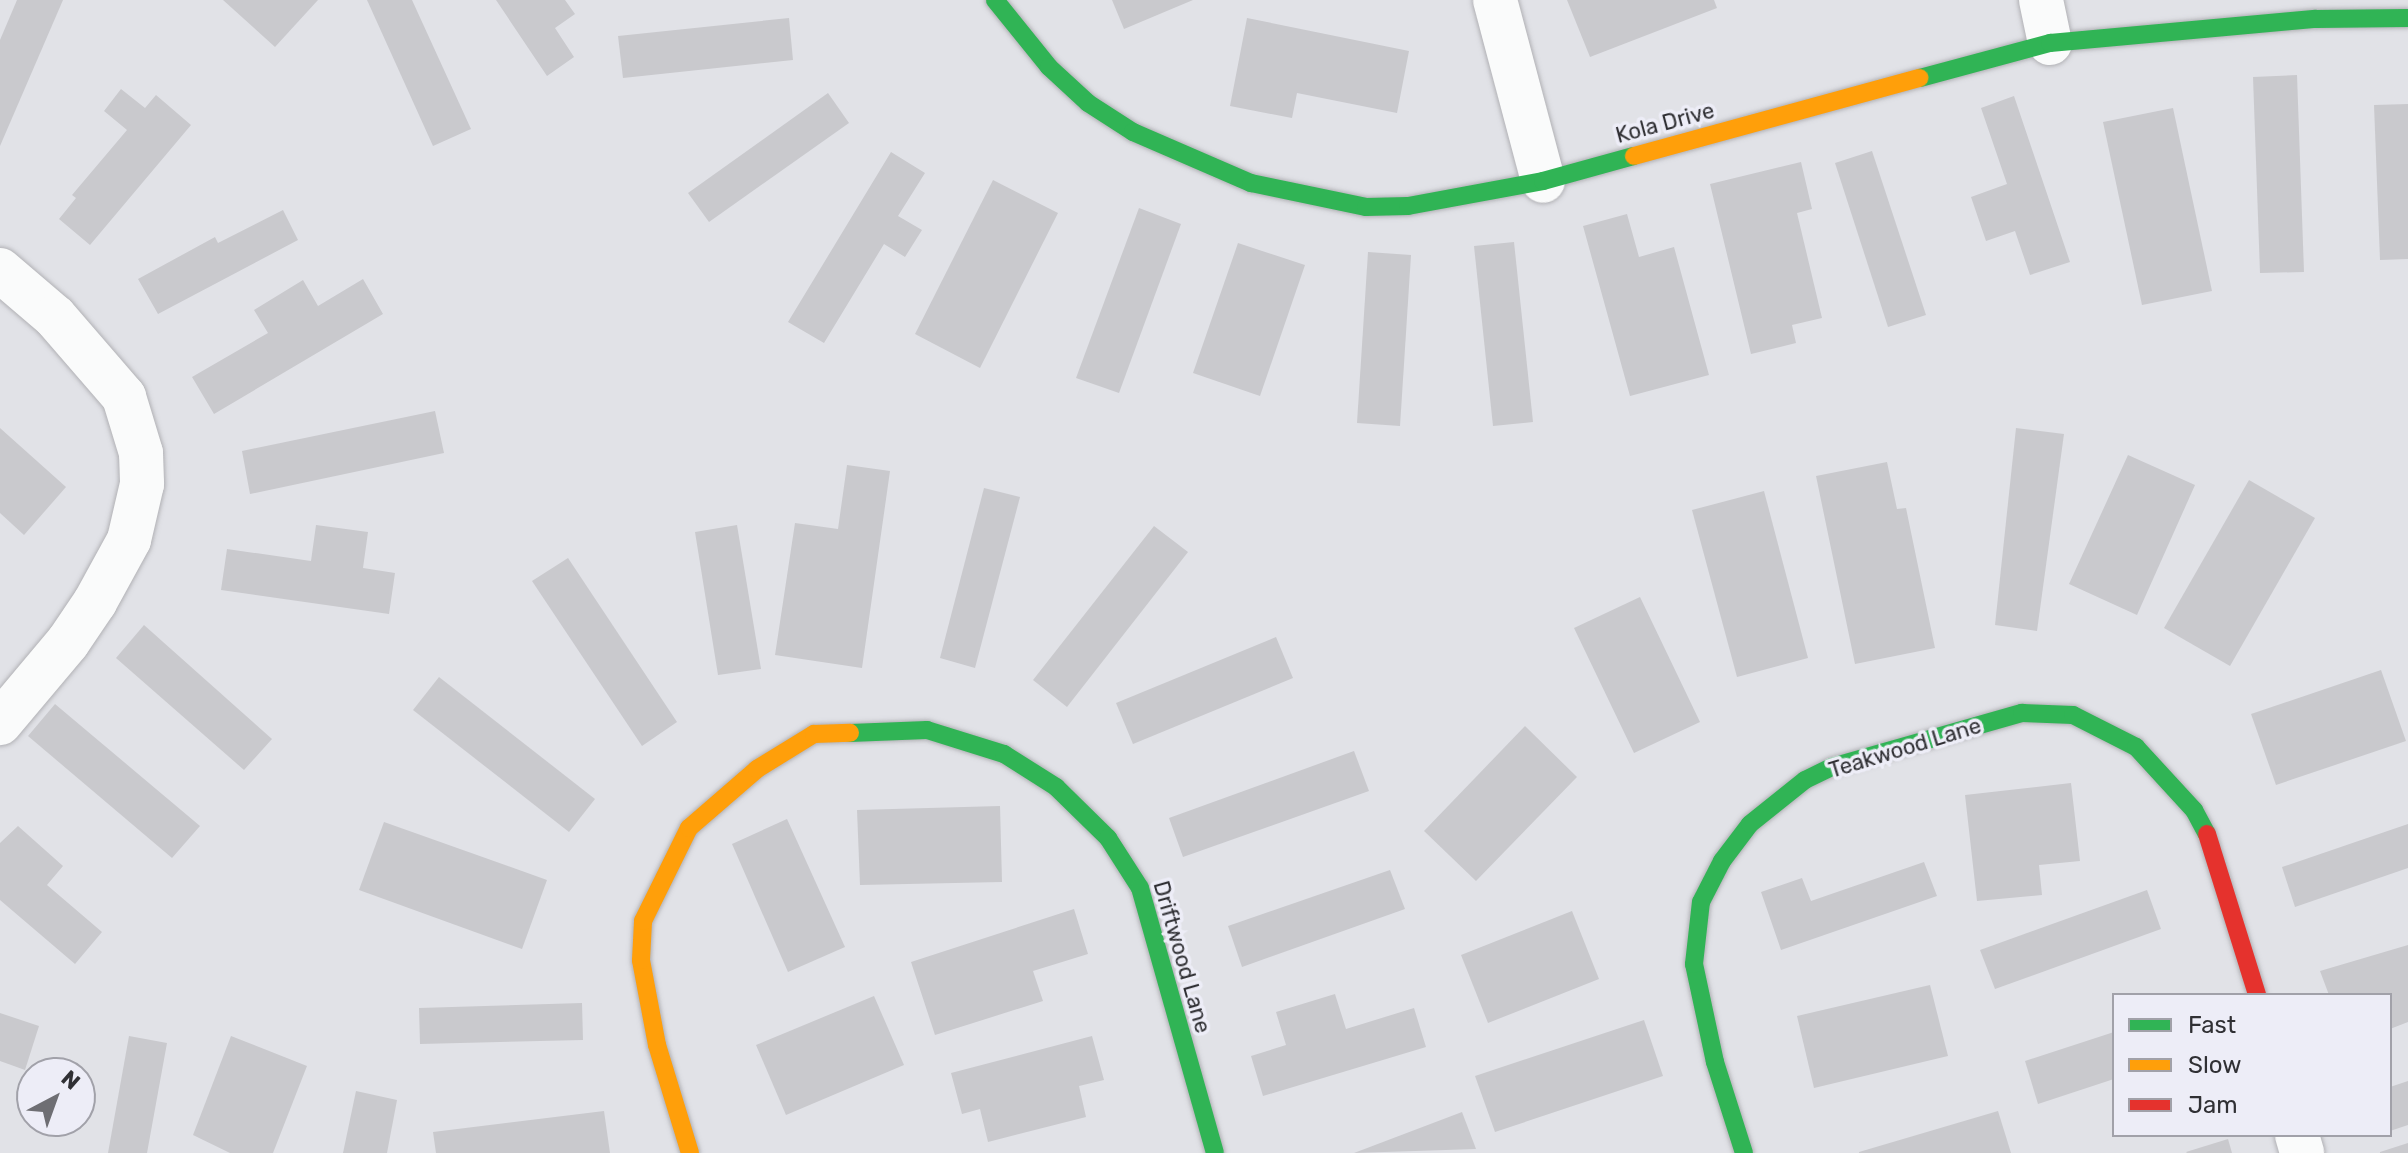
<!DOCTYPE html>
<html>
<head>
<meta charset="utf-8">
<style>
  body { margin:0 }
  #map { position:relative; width:2408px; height:1153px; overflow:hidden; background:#e1e2e7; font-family:Rubik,sans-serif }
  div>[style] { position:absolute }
  .building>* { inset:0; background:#c9c9cd }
  .roads { filter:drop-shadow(0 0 2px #b1b1b5) drop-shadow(0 0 2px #b1b1b5) }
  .street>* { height:44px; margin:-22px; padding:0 22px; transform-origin:22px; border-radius:22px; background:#fafbfb }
  .fast>* { height:18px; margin:-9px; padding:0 9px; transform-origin:9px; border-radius:9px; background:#30b455 }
  .slow>* { height:18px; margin:-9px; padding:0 9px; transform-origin:9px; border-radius:9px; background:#ff9f0a }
  .jam>* { height:18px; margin:-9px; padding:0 9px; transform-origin:9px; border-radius:9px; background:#e5322d }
  span { translate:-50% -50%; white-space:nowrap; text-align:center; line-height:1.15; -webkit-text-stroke:7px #ededf7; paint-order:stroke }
  .street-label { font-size:22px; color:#303034 }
  .legend { position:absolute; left:2112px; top:993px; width:280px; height:144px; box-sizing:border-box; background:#ededf7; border:2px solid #a1a1a9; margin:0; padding:10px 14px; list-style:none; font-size:24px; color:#303034 }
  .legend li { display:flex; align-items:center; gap:16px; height:40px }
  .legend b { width:40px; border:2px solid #a1a1a9 }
  .north { position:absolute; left:16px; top:1057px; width:80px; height:80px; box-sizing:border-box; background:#ededf7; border:2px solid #a1a1a9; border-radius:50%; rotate:41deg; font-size:22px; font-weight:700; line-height:32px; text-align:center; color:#303034 }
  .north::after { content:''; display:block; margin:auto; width:28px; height:36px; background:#6e6e73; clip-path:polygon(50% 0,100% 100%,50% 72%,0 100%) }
</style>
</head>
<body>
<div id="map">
  <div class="building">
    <i style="clip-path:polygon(17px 0,63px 0,0 146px,0 40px)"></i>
    <i style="clip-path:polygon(223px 0,318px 0,275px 47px)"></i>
    <i style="clip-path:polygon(367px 0,412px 0,471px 129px,433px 146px)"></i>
    <i style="clip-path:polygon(496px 0,565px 0,575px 14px,555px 28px,574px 57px,547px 76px)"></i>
    <i style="clip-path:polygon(1112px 0,1193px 0,1124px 29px)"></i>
    <i style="clip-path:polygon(1567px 0,1714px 0,1717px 8px,1590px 57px)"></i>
    <i style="clip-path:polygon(789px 18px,793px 60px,623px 78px,618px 36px)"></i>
    <i style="clip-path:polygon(1247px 18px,1409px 51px,1397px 113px,1297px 93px,1292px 118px,1230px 106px)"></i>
    <i style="clip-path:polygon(2297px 75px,2304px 272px,2260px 273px,2253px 77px)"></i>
    <i style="clip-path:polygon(121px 89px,145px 108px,156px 95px,191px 125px,90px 245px,59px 219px,76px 198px,72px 195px,127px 130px,104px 111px)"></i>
    <i style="clip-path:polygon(828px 93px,849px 123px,709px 222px,688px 193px)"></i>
    <i style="clip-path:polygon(2014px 96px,2070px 262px,2030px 275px,2015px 231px,1986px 241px,1971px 197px,2007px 184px,1981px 108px)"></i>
    <i style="clip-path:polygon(2408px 104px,2408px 259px,2380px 260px,2374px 105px)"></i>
    <i style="clip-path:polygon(2173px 108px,2212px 291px,2142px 305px,2103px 122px)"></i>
    <i style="clip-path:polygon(1872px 151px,1926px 315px,1888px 327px,1835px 163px)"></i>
    <i style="clip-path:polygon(891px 152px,925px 173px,898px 216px,922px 230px,905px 257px,884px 244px,824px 343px,788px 322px)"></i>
    <i style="clip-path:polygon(1801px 162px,1812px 209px,1797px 213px,1822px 318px,1792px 325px,1796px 343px,1751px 354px,1710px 184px)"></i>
    <i style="clip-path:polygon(993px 180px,1058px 213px,980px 368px,915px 334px)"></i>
    <i style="clip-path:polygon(1139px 208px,1181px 224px,1119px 393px,1076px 378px)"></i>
    <i style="clip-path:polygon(283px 210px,298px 240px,158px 314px,138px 279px,215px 237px,218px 243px)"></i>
    <i style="clip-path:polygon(1627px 214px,1639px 257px,1674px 247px,1709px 375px,1630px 396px,1583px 226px)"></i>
    <i style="clip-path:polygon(1514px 242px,1533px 422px,1493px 426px,1474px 246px)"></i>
    <i style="clip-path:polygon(1238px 243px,1305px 265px,1260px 396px,1193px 373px)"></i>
    <i style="clip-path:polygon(1368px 252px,1411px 255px,1400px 426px,1357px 423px)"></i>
    <i style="clip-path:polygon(363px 279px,383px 314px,214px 414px,192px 377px,268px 333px,254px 310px,303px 280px,318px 306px)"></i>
    <i style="clip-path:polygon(435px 411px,444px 453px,250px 494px,242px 451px)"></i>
    <i style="clip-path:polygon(0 428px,66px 487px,24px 535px,0 513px)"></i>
    <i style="clip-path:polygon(2016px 428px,2064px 434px,2037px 631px,1995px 625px)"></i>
    <i style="clip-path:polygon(2128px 455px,2195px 485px,2137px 615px,2069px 584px)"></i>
    <i style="clip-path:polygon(1887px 462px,1897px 509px,1906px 508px,1935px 648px,1855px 664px,1816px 476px)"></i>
    <i style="clip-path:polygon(847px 465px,890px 471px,862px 668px,775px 655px,795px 523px,838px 529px)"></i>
    <i style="clip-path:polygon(2249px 480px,2315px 518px,2230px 666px,2164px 628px)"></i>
    <i style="clip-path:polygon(984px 488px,1020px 497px,975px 668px,940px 658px)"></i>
    <i style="clip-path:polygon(1764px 491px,1808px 658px,1737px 677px,1692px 510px)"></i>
    <i style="clip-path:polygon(316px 525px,368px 532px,363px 568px,395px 573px,389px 614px,221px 590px,227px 549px,311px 561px)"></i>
    <i style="clip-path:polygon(737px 525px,761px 669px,718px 675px,695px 532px)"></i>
    <i style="clip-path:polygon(1154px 526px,1188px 552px,1067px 707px,1033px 680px)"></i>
    <i style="clip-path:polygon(568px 558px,677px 722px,642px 746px,532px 581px)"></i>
    <i style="clip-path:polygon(1640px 597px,1700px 722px,1634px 753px,1574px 628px)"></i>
    <i style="clip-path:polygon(144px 625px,272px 739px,244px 770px,116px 658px)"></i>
    <i style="clip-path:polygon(1276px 637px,1293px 678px,1133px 744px,1116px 703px)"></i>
    <i style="clip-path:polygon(2381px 670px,2406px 741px,2276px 785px,2251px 714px)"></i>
    <i style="clip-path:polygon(439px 677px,595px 799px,569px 832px,413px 710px)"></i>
    <i style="clip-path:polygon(55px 704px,200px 826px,172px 858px,28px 736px)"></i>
    <i style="clip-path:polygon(1525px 726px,1577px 777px,1476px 881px,1424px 831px)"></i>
    <i style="clip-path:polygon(1354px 751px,1369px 791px,1183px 857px,1169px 818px)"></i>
    <i style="clip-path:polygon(2071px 783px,2080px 861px,2039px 865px,2042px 895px,1977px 901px,1965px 795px)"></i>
    <i style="clip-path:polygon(1000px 806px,1002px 882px,860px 885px,857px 810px)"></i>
    <i style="clip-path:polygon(787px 819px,845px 947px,788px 972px,732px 844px)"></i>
    <i style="clip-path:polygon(384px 822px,547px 880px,522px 949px,359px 890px)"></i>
    <i style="clip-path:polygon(2408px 824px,2408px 868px,2295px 907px,2282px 867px)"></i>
    <i style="clip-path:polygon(18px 826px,63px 866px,47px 885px,102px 932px,75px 964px,0 900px,0 843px)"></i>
    <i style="clip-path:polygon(1924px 862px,1937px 896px,1781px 950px,1761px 892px,1802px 878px,1811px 901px)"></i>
    <i style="clip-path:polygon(1390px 870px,1405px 909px,1242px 967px,1228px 926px)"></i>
    <i style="clip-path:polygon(2147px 890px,2161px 929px,1995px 989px,1980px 950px)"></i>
    <i style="clip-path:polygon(1074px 909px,1088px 954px,1033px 971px,1043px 1001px,935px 1035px,911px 962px)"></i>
    <i style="clip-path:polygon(1572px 911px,1599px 979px,1488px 1023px,1461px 955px)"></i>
    <i style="clip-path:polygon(2408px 945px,2408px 1022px,2390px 1029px,2390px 995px,2329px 995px,2320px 971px)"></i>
    <i style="clip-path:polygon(1930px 985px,1948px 1056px,1814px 1088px,1797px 1016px)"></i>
    <i style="clip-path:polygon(1335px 994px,1346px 1029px,1414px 1008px,1426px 1047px,1263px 1096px,1251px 1056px,1286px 1045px,1276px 1012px)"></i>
    <i style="clip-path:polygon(874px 996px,904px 1065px,786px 1115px,756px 1045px)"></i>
    <i style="clip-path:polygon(582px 1003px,583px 1040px,420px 1044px,419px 1008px)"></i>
    <i style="clip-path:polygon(0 1013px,39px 1026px,25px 1070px,0 1061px)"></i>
    <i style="clip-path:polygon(1644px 1020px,1663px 1076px,1495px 1132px,1475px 1076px)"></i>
    <i style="clip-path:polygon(2114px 1032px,2114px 1079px,2038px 1104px,2025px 1061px)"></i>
    <i style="clip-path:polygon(129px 1036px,167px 1043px,147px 1153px,108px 1153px)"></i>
    <i style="clip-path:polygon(231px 1036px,307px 1066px,273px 1153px,230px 1153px,193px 1135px)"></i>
    <i style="clip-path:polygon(1092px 1036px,1104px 1080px,1079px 1086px,1086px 1117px,988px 1142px,980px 1109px,962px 1114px,951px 1073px)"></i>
    <i style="clip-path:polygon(2408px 1081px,2408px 1125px,2390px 1131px,2390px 1087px)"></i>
    <i style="clip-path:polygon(356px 1091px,397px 1100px,387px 1153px,343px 1153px)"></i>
    <i style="clip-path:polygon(604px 1111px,610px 1153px,436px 1153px,433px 1132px)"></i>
    <i style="clip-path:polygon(1998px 1111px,2011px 1153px,1859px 1153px,1859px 1152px)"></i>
    <i style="clip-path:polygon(1462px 1112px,1476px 1149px,1354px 1153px)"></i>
    <i style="clip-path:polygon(2228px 1139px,2232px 1153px,2187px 1153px,2186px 1152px)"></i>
    <i style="clip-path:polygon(2408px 1143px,2408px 1153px,2380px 1153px,2380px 1152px)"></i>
  </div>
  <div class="roads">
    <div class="street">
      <i style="left:1495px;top:0;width:187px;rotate:75.1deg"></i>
      <i style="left:2041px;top:0;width:44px;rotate:78.2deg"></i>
      <i style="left:0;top:270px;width:72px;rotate:40.5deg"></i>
      <i style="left:55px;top:317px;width:106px;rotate:49.2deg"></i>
      <i style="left:124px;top:397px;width:59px;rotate:73.1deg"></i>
      <i style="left:141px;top:453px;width:31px;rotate:88deg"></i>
      <i style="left:142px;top:484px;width:57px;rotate:103.1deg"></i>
      <i style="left:129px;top:540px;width:71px;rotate:118.7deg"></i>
      <i style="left:95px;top:602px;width:48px;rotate:124deg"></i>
      <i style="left:68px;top:642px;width:106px;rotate:130deg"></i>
      <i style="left:2297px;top:1135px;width:19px;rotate:74deg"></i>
    </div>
    <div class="fast">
      <i style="left:995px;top:0;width:86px;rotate:51.1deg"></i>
      <i style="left:1049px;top:67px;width:53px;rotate:42.7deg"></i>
      <i style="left:1088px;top:103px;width:54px;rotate:32.8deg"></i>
      <i style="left:1133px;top:132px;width:129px;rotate:23.4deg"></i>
      <i style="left:1251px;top:183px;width:117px;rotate:11.8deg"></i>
      <i style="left:1366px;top:207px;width:42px;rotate:-1.4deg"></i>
      <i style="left:1408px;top:206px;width:137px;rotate:-10.5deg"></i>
      <i style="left:1543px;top:181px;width:94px;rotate:-15.4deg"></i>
      <i style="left:1920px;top:78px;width:135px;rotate:-15.1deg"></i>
      <i style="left:2050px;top:43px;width:267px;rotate:-5.2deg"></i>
      <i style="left:2316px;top:19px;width:92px;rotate:-0.6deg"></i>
      <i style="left:850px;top:733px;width:77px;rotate:-2.2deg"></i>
      <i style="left:927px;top:730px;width:81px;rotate:17.3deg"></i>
      <i style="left:1004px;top:754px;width:62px;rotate:32.4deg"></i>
      <i style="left:1056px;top:787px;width:73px;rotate:44.4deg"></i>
      <i style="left:1108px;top:838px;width:59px;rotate:57.4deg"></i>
      <i style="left:1140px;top:888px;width:275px;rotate:74.2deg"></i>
      <i style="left:1744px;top:1153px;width:96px;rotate:-107.7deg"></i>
      <i style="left:1715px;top:1062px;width:100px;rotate:-102.1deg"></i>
      <i style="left:1694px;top:964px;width:62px;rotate:-83.6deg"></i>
      <i style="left:1701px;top:902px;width:46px;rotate:-62.9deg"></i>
      <i style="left:1722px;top:861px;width:46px;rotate:-52.9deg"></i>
      <i style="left:1750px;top:824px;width:70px;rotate:-38.7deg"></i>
      <i style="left:1805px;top:780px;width:30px;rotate:-26deg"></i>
      <i style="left:1832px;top:767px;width:198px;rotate:-15.9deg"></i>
      <i style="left:2022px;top:713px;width:51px;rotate:2.2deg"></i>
      <i style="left:2073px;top:715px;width:71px;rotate:26.9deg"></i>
      <i style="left:2136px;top:747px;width:86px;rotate:47.4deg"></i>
      <i style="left:2194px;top:810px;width:27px;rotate:62deg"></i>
    </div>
    <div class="slow">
      <i style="left:1634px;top:156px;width:296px;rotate:-15.3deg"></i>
      <i style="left:690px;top:1153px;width:113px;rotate:-107deg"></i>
      <i style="left:657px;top:1045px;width:86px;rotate:-100.7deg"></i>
      <i style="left:641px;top:960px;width:39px;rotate:-87deg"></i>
      <i style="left:643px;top:921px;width:104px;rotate:-63.7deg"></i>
      <i style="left:689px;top:828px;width:90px;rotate:-40.9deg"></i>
      <i style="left:757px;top:769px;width:67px;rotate:-31.6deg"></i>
      <i style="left:814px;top:734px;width:36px;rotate:-2deg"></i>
    </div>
    <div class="jam">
      <i style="left:2207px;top:834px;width:169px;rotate:72.7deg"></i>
    </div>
  </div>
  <div class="street-label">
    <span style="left:1665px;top:123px;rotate:-15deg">Kola Drive</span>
    <span style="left:1905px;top:748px;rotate:-17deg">Teakwood Lane</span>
    <span style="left:1182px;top:957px;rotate:74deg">Driftwood Lane</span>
  </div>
  <ul class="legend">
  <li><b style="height:10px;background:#30b455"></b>Fast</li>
  <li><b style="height:10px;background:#ff9f0a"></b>Slow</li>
  <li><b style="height:10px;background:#e5322d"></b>Jam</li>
  </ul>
  <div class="north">N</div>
</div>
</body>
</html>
